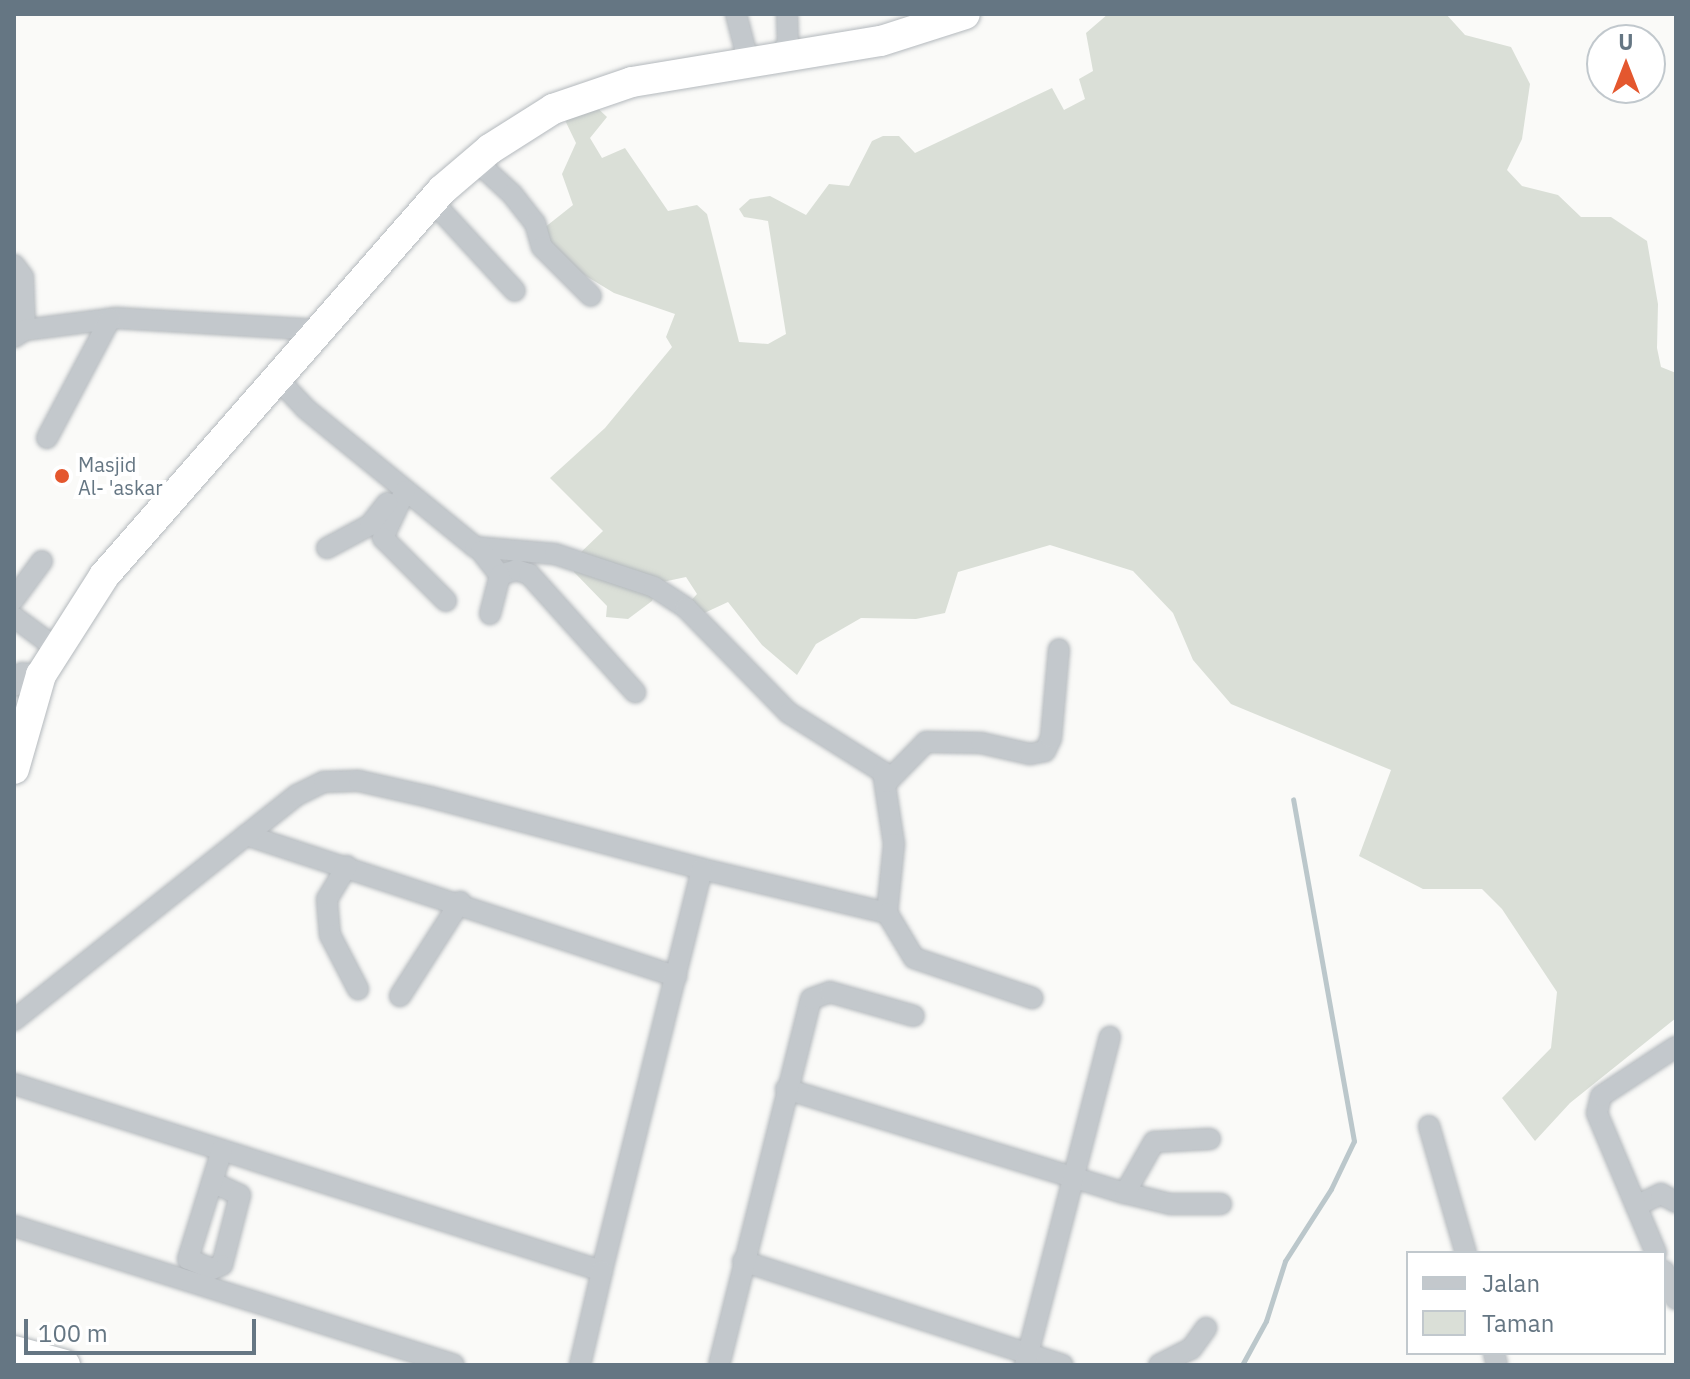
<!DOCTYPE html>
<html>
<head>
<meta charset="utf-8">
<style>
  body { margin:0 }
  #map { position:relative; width:1690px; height:1379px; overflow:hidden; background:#fafaf8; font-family:"IBM Plex Sans",sans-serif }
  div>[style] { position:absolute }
  .green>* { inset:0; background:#dadfd7 }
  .stream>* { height:5px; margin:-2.5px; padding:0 2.5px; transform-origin:2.5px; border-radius:2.5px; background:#bbc7cb }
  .roads { filter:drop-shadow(0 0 2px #b4b9bd) drop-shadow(0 0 2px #b4b9bd) }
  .minor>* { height:20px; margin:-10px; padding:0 10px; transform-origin:10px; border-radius:10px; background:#c3c8cc }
  .highway>* { height:30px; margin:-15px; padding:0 15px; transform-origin:15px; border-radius:15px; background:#fff }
  .dots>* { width:22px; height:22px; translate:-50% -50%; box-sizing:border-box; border:4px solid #fff; border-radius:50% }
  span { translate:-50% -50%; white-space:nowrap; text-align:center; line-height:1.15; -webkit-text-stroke:8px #fff; paint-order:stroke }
  .poi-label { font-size:20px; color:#657683 }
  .left { translate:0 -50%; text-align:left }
  .frame { position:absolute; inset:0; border:16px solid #657683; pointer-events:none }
  .legend { position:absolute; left:1406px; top:1251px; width:260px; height:104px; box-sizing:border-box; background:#fff; border:2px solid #c1c8cd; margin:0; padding:10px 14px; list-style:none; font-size:24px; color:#657683 }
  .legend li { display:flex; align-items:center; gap:16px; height:40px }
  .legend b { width:40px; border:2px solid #c1c8cd }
  .north { position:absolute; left:1586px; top:24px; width:80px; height:80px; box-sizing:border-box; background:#fff; border:2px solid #c1c8cd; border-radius:50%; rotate:0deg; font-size:22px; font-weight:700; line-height:32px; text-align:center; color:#657683 }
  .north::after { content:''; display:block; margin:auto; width:28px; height:36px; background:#e4572e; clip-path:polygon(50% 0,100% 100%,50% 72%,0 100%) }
  .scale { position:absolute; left:24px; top:1319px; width:232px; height:36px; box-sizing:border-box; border:4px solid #657683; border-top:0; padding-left:10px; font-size:24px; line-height:28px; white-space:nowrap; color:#657683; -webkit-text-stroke:6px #fff; paint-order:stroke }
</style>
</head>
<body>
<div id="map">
  <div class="green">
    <i style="clip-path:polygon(1108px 14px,1446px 14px,1465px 35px,1511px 47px,1530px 84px,1522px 139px,1507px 170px,1522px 186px,1558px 195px,1581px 217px,1611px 217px,1647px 241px,1658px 304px,1657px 348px,1661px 367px,1676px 373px,1676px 1018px,1570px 1103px,1535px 1141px,1502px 1098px,1551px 1048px,1557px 992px,1502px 909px,1482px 889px,1423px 889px,1359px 856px,1391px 770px,1231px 704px,1193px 660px,1173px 613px,1133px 571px,1050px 545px,958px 572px,945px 613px,916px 619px,861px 618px,816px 644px,797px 675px,762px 645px,728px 602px,700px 615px,687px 605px,697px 594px,686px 577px,658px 583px,652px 601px,628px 619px,606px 617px,607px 606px,574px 572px,576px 557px,603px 531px,550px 478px,605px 428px,672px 347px,666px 337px,675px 314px,614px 293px,558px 259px,544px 228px,573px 205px,562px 174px,576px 143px,561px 112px,590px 101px,607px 117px,590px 138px,602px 158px,625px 148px,668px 211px,697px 205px,707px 214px,739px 342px,768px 344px,786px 334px,768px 221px,744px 217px,739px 209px,750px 199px,770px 196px,806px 215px,829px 184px,849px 186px,872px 141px,883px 136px,899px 136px,915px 153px,1052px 88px,1064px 110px,1085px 99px,1079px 79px,1093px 71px,1086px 33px)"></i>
  </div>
  <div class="stream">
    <i style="left:1242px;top:1365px;width:50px;rotate:-61.4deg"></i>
    <i style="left:1266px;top:1321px;width:63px;rotate:-72.4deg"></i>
    <i style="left:1285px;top:1261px;width:85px;rotate:-57.4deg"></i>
    <i style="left:1331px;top:1189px;width:53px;rotate:-64.4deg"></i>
    <i style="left:1354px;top:1141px;width:347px;rotate:-100.1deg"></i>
  </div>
  <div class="roads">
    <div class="minor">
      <i style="left:736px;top:14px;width:48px;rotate:75.4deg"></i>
      <i style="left:780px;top:55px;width:14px;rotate:-56deg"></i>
      <i style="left:788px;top:43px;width:29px;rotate:-92deg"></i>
      <i style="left:476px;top:161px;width:49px;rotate:42.5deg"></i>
      <i style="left:512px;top:194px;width:37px;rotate:52deg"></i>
      <i style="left:535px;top:223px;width:25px;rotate:74deg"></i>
      <i style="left:542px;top:247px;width:69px;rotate:45deg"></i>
      <i style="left:432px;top:201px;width:122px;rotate:47.3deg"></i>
      <i style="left:14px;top:265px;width:15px;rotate:53deg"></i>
      <i style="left:23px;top:277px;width:53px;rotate:87.8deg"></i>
      <i style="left:14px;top:337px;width:13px;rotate:-32deg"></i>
      <i style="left:25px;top:330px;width:93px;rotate:-7.4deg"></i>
      <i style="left:117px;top:318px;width:202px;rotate:3.4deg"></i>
      <i style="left:277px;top:378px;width:42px;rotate:46.9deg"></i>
      <i style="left:306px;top:409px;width:218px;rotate:39.2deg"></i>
      <i style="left:475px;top:547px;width:80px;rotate:5deg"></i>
      <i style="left:555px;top:554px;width:104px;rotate:18.4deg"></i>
      <i style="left:654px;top:587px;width:38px;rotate:33deg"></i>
      <i style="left:686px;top:608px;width:147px;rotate:45.6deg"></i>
      <i style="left:789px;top:713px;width:111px;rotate:32.1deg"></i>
      <i style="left:883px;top:772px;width:73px;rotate:81.3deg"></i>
      <i style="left:894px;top:844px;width:69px;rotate:95.8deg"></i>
      <i style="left:887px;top:913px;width:190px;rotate:-166.6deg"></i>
      <i style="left:47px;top:438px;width:135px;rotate:-62.1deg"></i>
      <i style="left:405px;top:491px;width:52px;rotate:115.1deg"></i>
      <i style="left:383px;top:538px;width:89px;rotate:45deg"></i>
      <i style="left:327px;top:548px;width:49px;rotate:-28.1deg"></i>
      <i style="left:370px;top:525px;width:28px;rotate:-52deg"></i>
      <i style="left:481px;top:551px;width:31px;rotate:52deg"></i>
      <i style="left:500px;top:575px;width:17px;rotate:-17deg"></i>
      <i style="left:516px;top:570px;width:14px;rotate:17deg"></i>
      <i style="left:529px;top:574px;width:159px;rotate:48.1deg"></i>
      <i style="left:14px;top:599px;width:47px;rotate:-53.6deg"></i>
      <i style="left:490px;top:614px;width:40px;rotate:-75.6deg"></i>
      <i style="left:14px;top:617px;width:52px;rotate:36.4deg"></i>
      <i style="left:14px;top:686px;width:15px;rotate:-58deg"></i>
      <i style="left:22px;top:673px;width:19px;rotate:6deg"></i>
      <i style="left:887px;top:782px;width:56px;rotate:-45.7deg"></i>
      <i style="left:926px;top:742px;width:55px;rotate:1deg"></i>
      <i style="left:981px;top:743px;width:50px;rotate:12.7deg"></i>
      <i style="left:1030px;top:754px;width:15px;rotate:-11deg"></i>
      <i style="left:1045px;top:751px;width:14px;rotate:-65deg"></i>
      <i style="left:1051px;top:738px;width:89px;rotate:-84.9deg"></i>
      <i style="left:246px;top:835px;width:453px;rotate:18.2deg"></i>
      <i style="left:347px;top:866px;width:39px;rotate:121deg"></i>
      <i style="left:327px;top:899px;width:14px;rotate:86deg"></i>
      <i style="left:328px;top:913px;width:22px;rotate:85deg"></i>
      <i style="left:330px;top:935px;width:61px;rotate:62.6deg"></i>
      <i style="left:887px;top:913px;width:52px;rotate:59deg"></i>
      <i style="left:914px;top:958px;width:125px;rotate:18.7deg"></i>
      <i style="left:400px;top:996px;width:112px;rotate:-57.4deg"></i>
      <i style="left:14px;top:1020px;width:362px;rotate:-38.5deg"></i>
      <i style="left:297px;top:795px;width:30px;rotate:-26deg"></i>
      <i style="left:324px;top:782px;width:35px;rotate:-2deg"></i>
      <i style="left:359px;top:781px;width:73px;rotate:12.7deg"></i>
      <i style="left:430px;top:797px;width:281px;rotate:14.8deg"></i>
      <i style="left:702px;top:869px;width:414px;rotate:104deg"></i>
      <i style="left:14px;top:1084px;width:617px;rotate:17.64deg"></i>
      <i style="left:602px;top:1271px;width:97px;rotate:103.2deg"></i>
      <i style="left:786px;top:1089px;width:355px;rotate:17.1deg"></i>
      <i style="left:1125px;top:1193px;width:46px;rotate:13.7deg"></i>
      <i style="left:1170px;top:1204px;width:51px"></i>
      <i style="left:1429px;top:1126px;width:132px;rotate:73.8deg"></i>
      <i style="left:212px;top:1182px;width:31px;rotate:25deg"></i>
      <i style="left:240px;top:1195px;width:72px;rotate:104.4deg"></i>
      <i style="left:222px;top:1265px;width:11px;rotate:158deg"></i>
      <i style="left:212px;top:1269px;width:26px;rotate:-157deg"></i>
      <i style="left:188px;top:1259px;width:114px;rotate:-72.7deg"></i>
      <i style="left:1125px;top:1193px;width:59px;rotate:-60.4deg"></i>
      <i style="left:1154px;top:1142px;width:56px;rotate:-3.1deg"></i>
      <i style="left:1636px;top:1206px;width:28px;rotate:-26deg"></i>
      <i style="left:1661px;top:1194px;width:17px;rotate:28deg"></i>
      <i style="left:14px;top:1226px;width:461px;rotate:17.5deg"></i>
      <i style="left:1656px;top:1253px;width:152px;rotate:-112.9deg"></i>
      <i style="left:1597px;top:1113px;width:17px;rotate:-77deg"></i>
      <i style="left:1601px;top:1096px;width:90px;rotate:-33.2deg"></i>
      <i style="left:743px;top:1261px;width:336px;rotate:18deg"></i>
      <i style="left:1664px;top:1271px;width:30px;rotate:67deg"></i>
      <i style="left:1494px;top:1353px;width:12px;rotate:76deg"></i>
      <i style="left:719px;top:1365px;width:377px;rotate:-75.9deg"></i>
      <i style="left:811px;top:999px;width:20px;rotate:-20deg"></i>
      <i style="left:830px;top:992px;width:87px;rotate:15.9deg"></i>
      <i style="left:1025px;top:1365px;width:339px;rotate:-75.5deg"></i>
      <i style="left:1159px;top:1365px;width:36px;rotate:-27deg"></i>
      <i style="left:1191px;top:1349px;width:26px;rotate:-54deg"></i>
    </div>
    <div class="highway">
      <i style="left:14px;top:769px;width:98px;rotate:-74deg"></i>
      <i style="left:41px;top:675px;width:117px;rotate:-57.5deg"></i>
      <i style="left:104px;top:576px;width:513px;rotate:-48.79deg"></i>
      <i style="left:442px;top:190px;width:63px;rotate:-40.5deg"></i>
      <i style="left:490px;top:149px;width:75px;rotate:-32.4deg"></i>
      <i style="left:553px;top:109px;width:83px;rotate:-18.9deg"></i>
      <i style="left:632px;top:82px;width:252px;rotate:-9.4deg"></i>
      <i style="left:881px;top:41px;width:88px;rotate:-17.8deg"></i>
      <i style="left:14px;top:1351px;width:53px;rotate:15.4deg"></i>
    </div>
  </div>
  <div class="dots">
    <i style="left:62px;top:476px;background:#e4572e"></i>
  </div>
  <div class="poi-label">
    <span class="left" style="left:78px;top:476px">Masjid<br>Al- 'askar</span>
  </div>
  <div class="frame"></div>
  <ul class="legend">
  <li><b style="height:10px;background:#c3c8cc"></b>Jalan</li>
  <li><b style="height:22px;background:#dadfd7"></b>Taman</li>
  </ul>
  <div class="north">U</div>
  <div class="scale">100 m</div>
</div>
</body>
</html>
